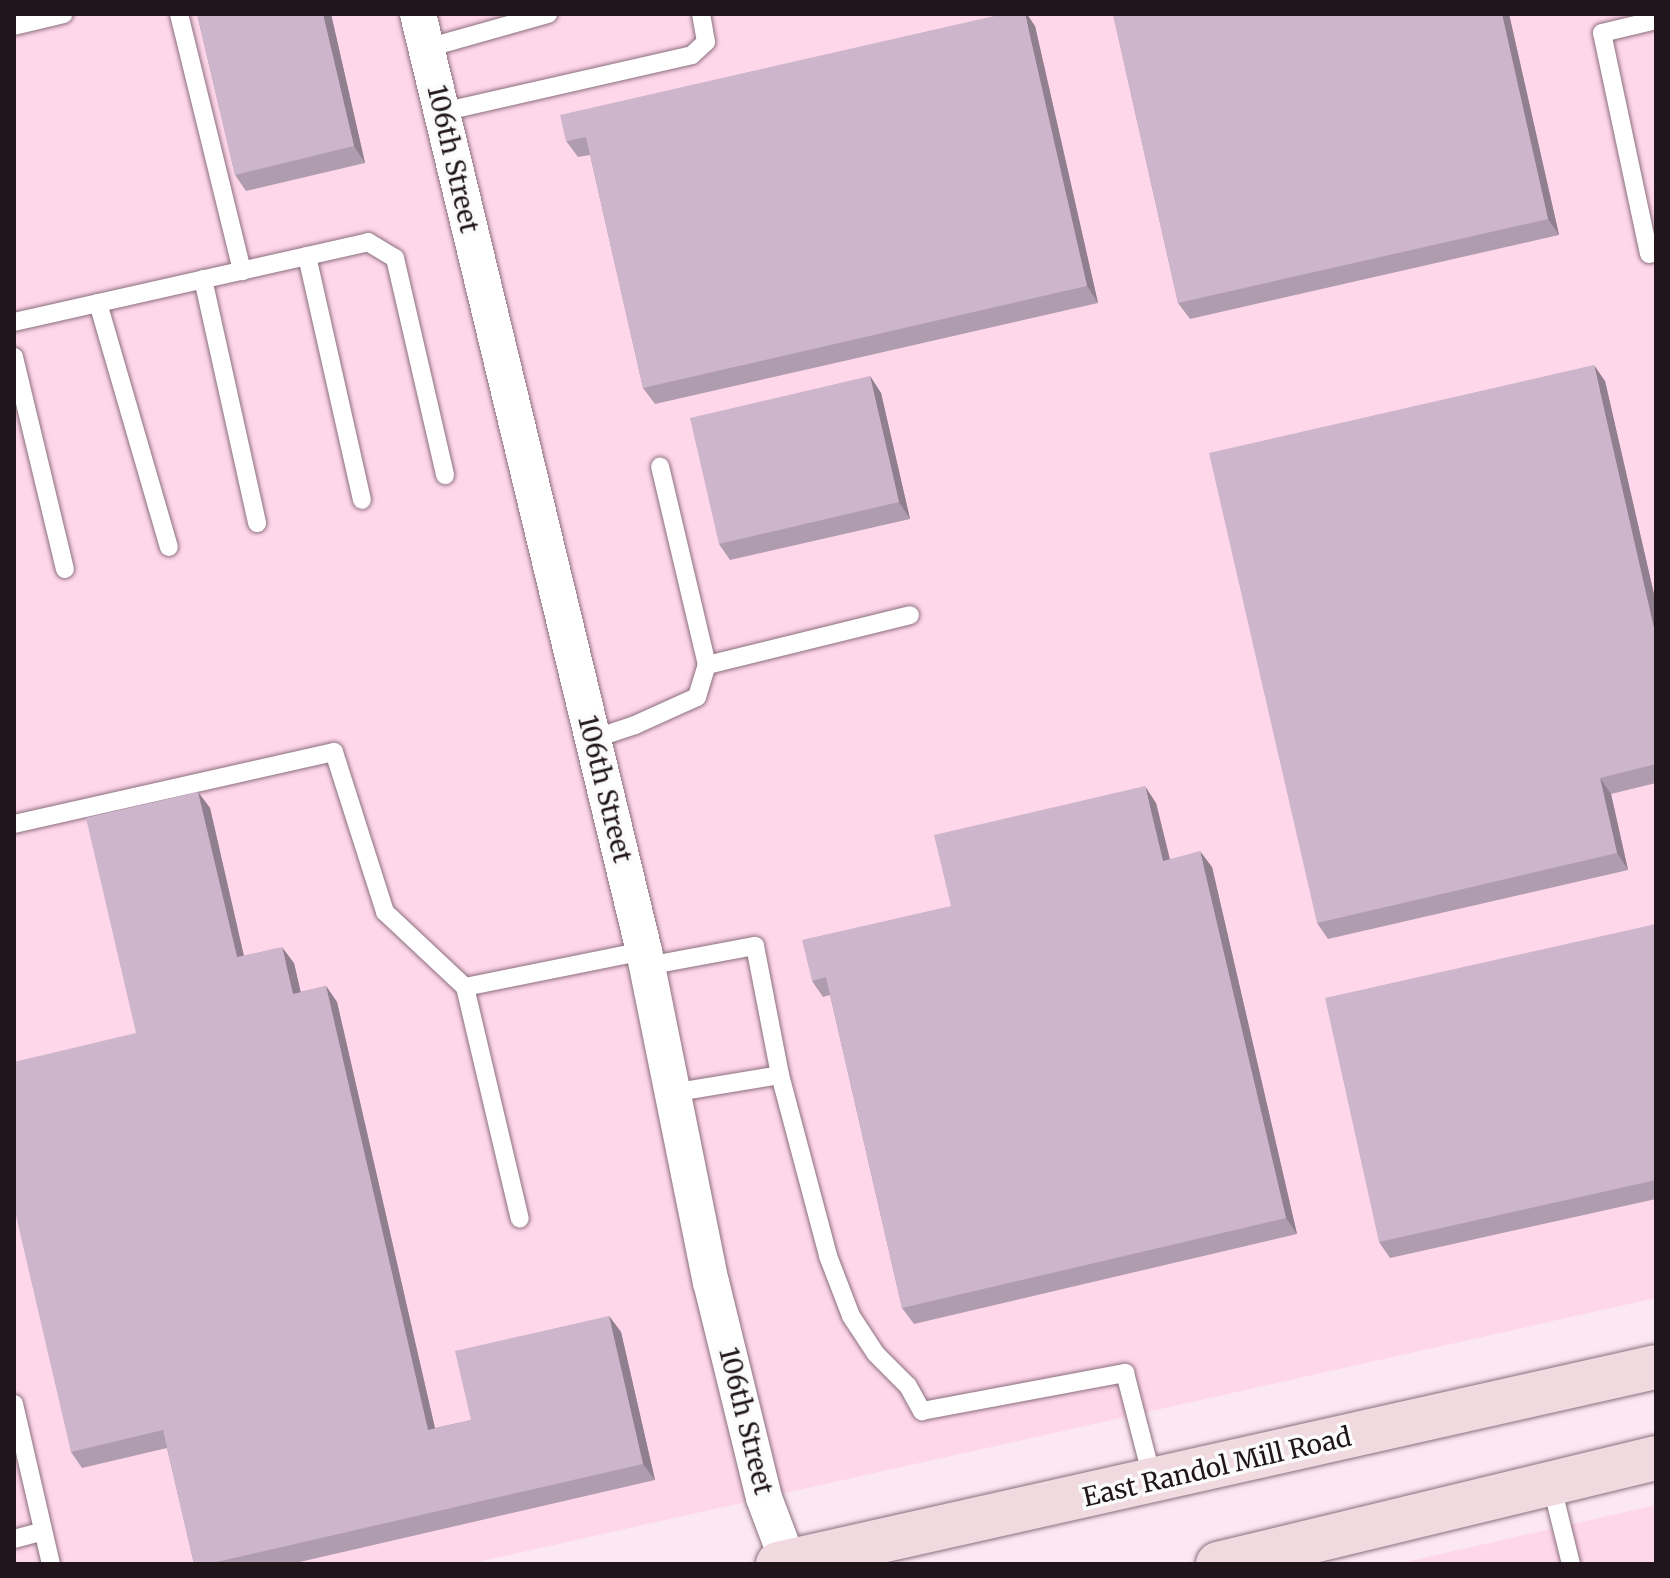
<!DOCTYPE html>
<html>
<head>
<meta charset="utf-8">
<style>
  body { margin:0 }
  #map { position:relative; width:1670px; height:1578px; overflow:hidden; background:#fce8f2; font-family:Merriweather,serif }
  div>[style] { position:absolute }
  .built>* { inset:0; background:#ffd7eb }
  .roads { filter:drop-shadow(0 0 2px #8b6f7d) drop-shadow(0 0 2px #8b6f7d) }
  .service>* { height:18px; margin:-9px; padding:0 9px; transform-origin:9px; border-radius:9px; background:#fff }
  .minor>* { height:36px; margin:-18px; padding:0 18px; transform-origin:18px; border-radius:18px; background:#fff }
  .secondary>* { height:44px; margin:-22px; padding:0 22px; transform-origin:22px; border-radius:22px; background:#f0dadf }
  .wall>* { inset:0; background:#b09caf }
  .shaded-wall>* { inset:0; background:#907f8f }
  .building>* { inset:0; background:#cdb5cc }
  span { translate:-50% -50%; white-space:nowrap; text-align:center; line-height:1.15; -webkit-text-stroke:7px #fbfbfb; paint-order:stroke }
  .street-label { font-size:26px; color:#20151b }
  .frame { position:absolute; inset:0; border:16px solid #20151b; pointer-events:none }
</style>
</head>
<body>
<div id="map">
  <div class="built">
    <i style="clip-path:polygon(14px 14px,1656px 14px,1656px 1298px,469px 1564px,14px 1564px)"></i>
    <i style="clip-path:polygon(1656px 1505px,1656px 1564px,1397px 1564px)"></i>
  </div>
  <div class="roads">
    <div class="service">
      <i style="left:179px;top:14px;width:265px;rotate:76.2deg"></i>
      <i style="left:14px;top:26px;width:51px;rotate:-13.5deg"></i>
      <i style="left:427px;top:48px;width:126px;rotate:-15.7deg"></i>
      <i style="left:442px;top:112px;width:256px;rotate:-12.8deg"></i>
      <i style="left:692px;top:55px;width:19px;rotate:-43deg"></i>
      <i style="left:706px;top:42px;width:28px;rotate:-100deg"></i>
      <i style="left:1649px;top:254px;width:226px;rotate:-102deg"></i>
      <i style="left:1602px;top:33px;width:56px;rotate:-13.5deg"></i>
      <i style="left:307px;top:256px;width:250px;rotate:77.3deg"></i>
      <i style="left:203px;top:279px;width:250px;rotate:77.5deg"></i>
      <i style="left:98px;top:303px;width:254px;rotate:73.8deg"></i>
      <i style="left:14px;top:322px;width:363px;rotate:-12.7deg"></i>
      <i style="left:368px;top:242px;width:31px;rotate:31deg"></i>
      <i style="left:395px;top:258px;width:223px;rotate:77deg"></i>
      <i style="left:14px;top:357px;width:218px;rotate:76.5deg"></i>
      <i style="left:707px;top:665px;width:209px;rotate:-13.8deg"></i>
      <i style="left:593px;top:739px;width:44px;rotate:-18.4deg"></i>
      <i style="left:635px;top:725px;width:68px;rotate:-24.3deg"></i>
      <i style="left:697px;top:697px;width:34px;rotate:-73deg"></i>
      <i style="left:707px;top:665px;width:204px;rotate:-103.3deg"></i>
      <i style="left:14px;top:824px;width:328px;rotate:-12.7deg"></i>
      <i style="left:334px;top:752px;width:168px;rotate:72.3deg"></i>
      <i style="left:385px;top:912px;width:110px;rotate:43.2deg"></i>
      <i style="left:465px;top:987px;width:183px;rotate:-11.4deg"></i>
      <i style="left:647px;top:966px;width:110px;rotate:-10.5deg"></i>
      <i style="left:755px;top:946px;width:131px;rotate:79deg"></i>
      <i style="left:780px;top:1075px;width:187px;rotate:75.1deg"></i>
      <i style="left:828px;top:1256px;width:64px;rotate:69deg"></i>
      <i style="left:851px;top:1316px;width:45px;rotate:56.7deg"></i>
      <i style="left:876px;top:1354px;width:45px;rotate:45deg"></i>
      <i style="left:908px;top:1386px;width:29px;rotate:61deg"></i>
      <i style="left:922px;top:1411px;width:207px;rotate:-10.6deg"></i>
      <i style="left:1125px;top:1373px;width:112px;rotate:75.5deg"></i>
      <i style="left:465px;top:987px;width:238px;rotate:76.7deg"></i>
      <i style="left:672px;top:1093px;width:109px;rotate:-9.5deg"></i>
      <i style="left:14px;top:1404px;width:164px;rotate:77deg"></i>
      <i style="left:1551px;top:1483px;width:83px;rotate:76.1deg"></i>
      <i style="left:14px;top:1539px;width:30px;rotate:-15deg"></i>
    </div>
    <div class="minor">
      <i style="left:418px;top:14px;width:964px;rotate:76.44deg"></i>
      <i style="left:644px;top:951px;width:338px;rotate:78.6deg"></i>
      <i style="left:711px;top:1282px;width:222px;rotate:76.2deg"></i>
      <i style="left:764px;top:1498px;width:71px;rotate:69.3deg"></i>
    </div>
    <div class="secondary">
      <i style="left:778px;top:1564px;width:900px;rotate:-12.65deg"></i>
      <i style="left:1218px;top:1564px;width:451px;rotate:-13.6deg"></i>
    </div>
  </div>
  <div class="wall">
    <i style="clip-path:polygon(197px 14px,331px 14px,365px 163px,246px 191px,235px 175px)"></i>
    <i style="clip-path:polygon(1113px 14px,1509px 14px,1559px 235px,1190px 319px,1178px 303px)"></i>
    <i style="clip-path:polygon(1035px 26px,1098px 303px,655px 404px,643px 388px,590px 155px,578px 157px,566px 141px)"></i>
    <i style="clip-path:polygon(870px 376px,881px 393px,910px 519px,730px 560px,719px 544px)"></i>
    <i style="clip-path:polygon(1605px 381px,1656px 603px,1656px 783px,1611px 794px,1628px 870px,1328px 939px,1317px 923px)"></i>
    <i style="clip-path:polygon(198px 792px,210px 808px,244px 956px,294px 963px,300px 992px,326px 986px,337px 1002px,435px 1428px,471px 1420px,609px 1316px,621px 1332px,655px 1480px,291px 1564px,194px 1564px,167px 1448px,82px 1468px,71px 1452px,136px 1033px)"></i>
    <i style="clip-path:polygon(1156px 803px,1170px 859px,1212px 867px,1297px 1234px,914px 1324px,902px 1308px,830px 995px,823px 997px,812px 981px)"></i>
    <i style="clip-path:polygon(1656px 924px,1656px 1199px,1390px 1258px,1379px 1242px)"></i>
  </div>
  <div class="shaded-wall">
    <i style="clip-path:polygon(323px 14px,331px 14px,365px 163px,354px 146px)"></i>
    <i style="clip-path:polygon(1025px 14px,1027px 14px,1035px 26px,1098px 303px,1087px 286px)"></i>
    <i style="clip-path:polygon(1502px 14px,1509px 14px,1559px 235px,1548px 219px)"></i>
    <i style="clip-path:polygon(1594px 365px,1605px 381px,1656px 603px,1656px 637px)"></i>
    <i style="clip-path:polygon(870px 376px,881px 393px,910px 519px,899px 502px)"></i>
    <i style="clip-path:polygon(1600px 778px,1611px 794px,1628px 870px,1617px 853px)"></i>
    <i style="clip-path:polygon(1145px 786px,1156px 803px,1174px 877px,1163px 861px)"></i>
    <i style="clip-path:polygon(198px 792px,210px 808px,248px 974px,237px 957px)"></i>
    <i style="clip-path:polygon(1200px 851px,1212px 867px,1297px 1234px,1286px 1218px)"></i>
    <i style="clip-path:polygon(282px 947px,294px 963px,305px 1010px,293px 994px)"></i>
    <i style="clip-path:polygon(326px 986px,337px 1002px,439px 1446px,428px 1430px)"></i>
    <i style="clip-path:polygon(609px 1316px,621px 1332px,655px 1480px,643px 1464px)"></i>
  </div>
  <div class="building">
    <i style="clip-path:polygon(197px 14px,323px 14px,354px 146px,235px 175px)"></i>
    <i style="clip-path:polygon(1003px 14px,1025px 14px,1087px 286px,643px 388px,586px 137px,566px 141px,560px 115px)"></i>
    <i style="clip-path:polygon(1113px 14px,1502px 14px,1548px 219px,1178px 303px)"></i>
    <i style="clip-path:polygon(1594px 365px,1656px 637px,1656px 764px,1600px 778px,1617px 853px,1317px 923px,1209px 453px)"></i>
    <i style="clip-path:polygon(870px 376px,899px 502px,719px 544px,690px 418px)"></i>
    <i style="clip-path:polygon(1145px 786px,1163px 861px,1200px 851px,1286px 1218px,902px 1308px,826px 977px,812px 981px,802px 940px,951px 906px,934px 835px)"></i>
    <i style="clip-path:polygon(198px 792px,237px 957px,282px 947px,293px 994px,326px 986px,428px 1430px,471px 1420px,455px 1351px,609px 1316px,643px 1464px,208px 1564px,194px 1564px,163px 1430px,71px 1452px,14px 1207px,14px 1062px,136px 1033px,86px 818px)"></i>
    <i style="clip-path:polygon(1656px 924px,1656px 1180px,1379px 1242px,1325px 998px)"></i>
  </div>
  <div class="street-label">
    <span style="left:453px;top:159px;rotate:77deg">106th Street</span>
    <span style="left:605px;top:789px;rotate:76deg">106th Street</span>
    <span style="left:746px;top:1421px;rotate:76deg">106th Street</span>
    <span style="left:1217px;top:1467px;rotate:-13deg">East Randol Mill Road</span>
  </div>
  <div class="frame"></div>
</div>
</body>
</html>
